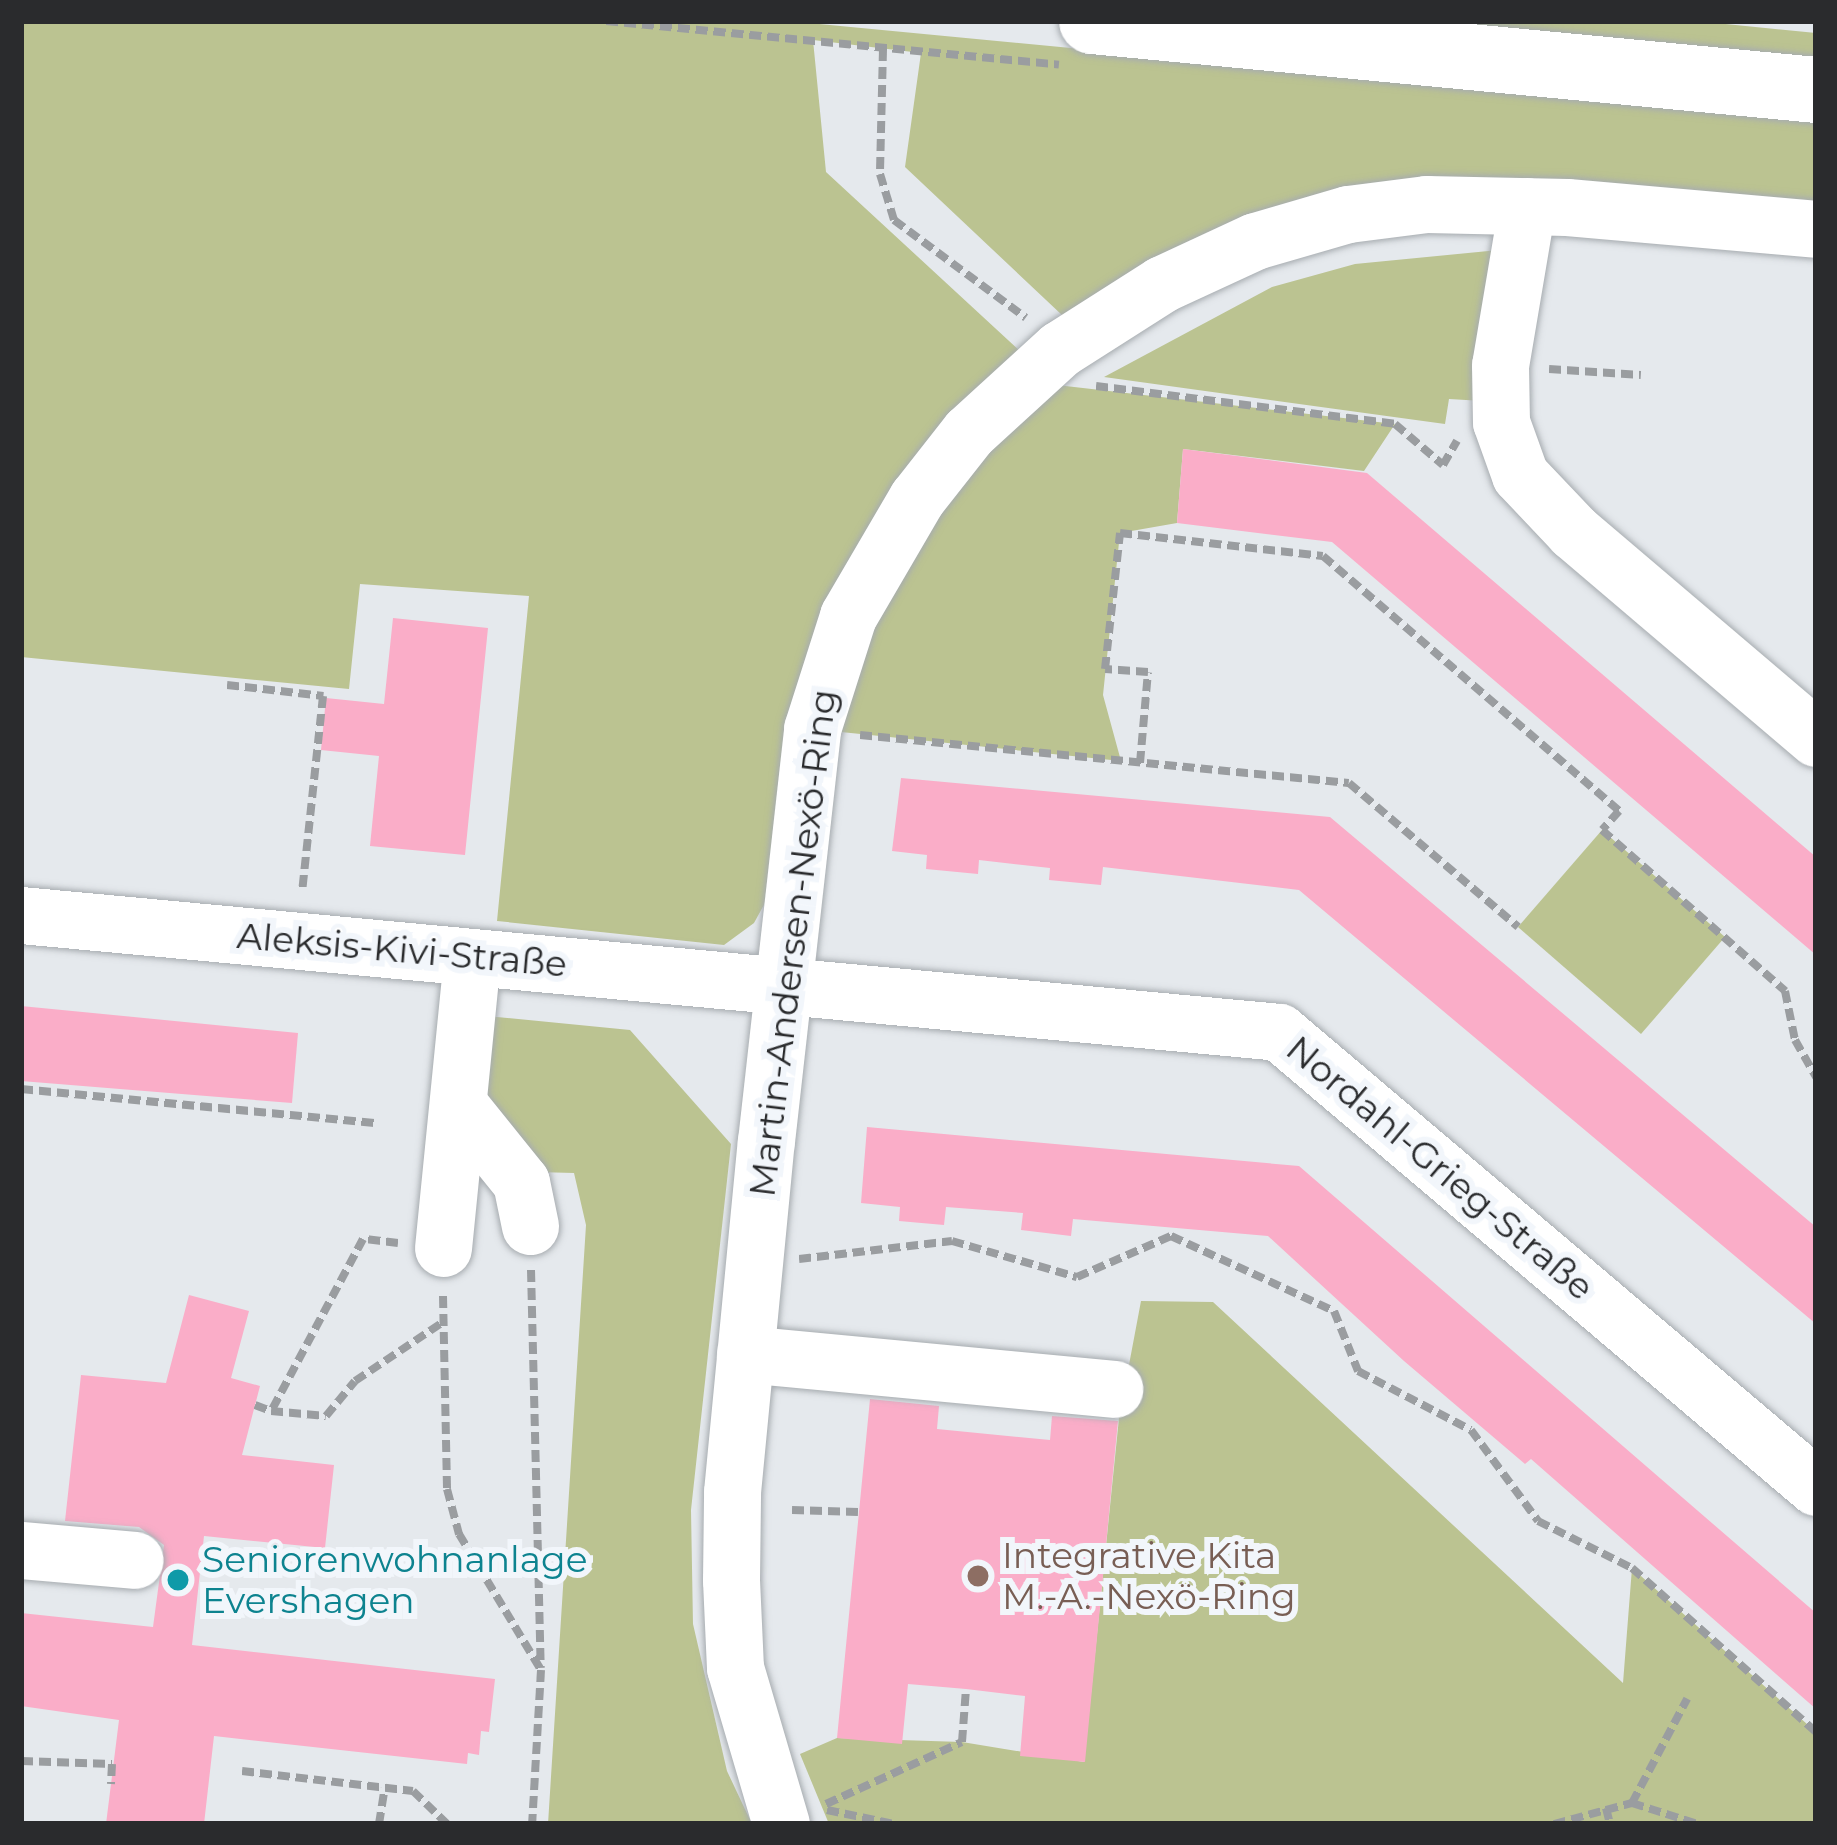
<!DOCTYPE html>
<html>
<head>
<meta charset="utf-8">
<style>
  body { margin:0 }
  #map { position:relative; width:1837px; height:1845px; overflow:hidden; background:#e5e9ed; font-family:Montserrat,sans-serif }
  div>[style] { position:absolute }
  .green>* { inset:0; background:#bbc391 }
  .building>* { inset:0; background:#faadc8 }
  .path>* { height:8px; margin-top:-4px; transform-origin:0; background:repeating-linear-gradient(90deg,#9a9da0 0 12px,transparent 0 18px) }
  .roads { filter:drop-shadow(0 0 3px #a7acb0) drop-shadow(0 0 3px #a7acb0) }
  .minor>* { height:57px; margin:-28.5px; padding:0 28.5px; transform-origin:28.5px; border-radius:28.5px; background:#fff }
  .highway>* { height:66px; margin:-33px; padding:0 33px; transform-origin:33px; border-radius:33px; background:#fff }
  .dots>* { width:33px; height:33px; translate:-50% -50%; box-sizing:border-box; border:6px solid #f2f6fb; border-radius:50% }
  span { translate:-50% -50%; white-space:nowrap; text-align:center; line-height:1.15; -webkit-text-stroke:12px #f2f6fb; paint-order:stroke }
  .street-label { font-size:36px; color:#2a2b2d }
  .education-label { font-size:36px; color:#785e54 }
  .left { translate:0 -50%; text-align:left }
  .culture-label { font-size:36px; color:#0d838f }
  .frame { position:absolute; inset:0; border:24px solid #2a2b2d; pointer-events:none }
</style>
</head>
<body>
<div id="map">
  <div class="green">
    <i style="clip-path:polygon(21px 21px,788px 21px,1816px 119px,1816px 208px,1532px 186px,1063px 316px,905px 167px,921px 53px,813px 40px,826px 172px,1021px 352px,909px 481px,771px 892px,754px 923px,724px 945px,497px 921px,529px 596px,360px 584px,349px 689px,21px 657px)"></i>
    <i style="clip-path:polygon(1425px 21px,1696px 21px,1816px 33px,1816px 58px)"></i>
    <i style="clip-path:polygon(1509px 249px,1483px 401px,1449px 399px,1445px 424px,1104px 377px,1272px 287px,1355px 264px)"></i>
    <i style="clip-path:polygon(1022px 381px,1395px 424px,1364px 471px,1183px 449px,1177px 523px,1120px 533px,1103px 695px,1121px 761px,812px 729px,827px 669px)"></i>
    <i style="clip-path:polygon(1602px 830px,1725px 937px,1641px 1034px,1518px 927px)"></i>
    <i style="clip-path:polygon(476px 1015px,630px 1030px,731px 1144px,691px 1510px,693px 1624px,727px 1771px,752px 1824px,548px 1824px,586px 1225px,574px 1173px,466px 1170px)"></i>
    <i style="clip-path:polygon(1141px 1301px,1213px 1302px,1623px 1683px,1632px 1568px,1816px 1732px,1816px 1824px,829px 1824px,800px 1754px,837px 1738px,962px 1742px,1084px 1762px,1119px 1418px)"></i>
  </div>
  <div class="building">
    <i style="clip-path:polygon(1183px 449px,1367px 473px,1816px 857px,1816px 955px,1332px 542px,1177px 523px)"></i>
    <i style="clip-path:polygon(393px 618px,488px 628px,465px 855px,370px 846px,379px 756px,321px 750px,326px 698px,384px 704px)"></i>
    <i style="clip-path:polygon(901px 778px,1330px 817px,1816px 1227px,1816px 1324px,1299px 890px,1103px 867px,1101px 885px,1049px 880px,1050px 868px,979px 860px,978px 874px,926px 869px,927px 855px,892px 851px)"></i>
    <i style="clip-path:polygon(21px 1006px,298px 1033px,292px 1103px,21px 1081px)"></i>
    <i style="clip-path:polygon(867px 1127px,1299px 1166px,1816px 1613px,1816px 1709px,1531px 1459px,1525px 1464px,1404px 1361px,1268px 1236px,1073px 1219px,1071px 1236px,1021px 1230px,1023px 1213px,946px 1207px,944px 1225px,899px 1221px,900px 1207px,861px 1203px)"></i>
    <i style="clip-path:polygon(189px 1295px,249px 1311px,231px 1378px,260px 1386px,242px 1455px,334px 1465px,325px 1548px,204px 1536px,192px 1645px,495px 1679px,489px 1732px,481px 1731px,479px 1755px,468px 1753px,467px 1764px,214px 1736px,204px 1824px,106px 1824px,119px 1720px,21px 1706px,21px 1613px,153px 1627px,164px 1545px,139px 1527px,65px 1521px,81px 1375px,166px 1383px)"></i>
    <i style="clip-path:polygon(870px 1399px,939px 1406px,937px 1429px,1050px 1440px,1052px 1416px,1118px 1421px,1085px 1762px,1020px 1756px,1025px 1696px,966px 1689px,908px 1684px,902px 1744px,837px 1738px)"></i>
  </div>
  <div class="path">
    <i style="left:606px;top:21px;width:455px;rotate:5.5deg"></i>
    <i style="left:883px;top:49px;width:125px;rotate:91.4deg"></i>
    <i style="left:880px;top:174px;width:48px;rotate:73.1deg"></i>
    <i style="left:894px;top:220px;width:164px;rotate:36.6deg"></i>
    <i style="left:1549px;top:369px;width:92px;rotate:3.7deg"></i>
    <i style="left:1096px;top:386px;width:301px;rotate:7.2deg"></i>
    <i style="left:1395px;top:424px;width:63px;rotate:40.5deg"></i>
    <i style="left:1443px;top:465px;width:28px;rotate:-60deg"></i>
    <i style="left:227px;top:685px;width:97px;rotate:6.5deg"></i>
    <i style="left:323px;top:696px;width:197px;rotate:96.1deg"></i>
    <i style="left:860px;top:735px;width:491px;rotate:5.6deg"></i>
    <i style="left:1349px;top:783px;width:222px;rotate:40.4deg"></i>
    <i style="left:1140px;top:763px;width:91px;rotate:-85deg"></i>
    <i style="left:1148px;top:672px;width:43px;rotate:-176deg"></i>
    <i style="left:1105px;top:669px;width:137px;rotate:-83.7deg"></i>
    <i style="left:1120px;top:533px;width:204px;rotate:6.5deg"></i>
    <i style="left:1323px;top:556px;width:391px;rotate:40.7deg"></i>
    <i style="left:1619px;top:811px;width:25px;rotate:132deg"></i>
    <i style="left:1602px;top:830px;width:244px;rotate:41.3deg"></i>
    <i style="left:1785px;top:991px;width:50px;rotate:78.5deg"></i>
    <i style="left:1795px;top:1040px;width:43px;rotate:60.4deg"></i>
    <i style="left:21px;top:1089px;width:355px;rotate:5.5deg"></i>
    <i style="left:398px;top:1243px;width:35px;rotate:-173deg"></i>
    <i style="left:363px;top:1239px;width:195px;rotate:118.1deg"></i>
    <i style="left:271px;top:1411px;width:55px;rotate:5.2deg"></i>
    <i style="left:326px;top:1416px;width:45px;rotate:-50.4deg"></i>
    <i style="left:355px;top:1381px;width:106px;rotate:-33.8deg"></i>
    <i style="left:799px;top:1259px;width:154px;rotate:-6.7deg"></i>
    <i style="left:952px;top:1241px;width:130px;rotate:16.1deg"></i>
    <i style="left:1077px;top:1277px;width:103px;rotate:-23.6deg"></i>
    <i style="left:1171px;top:1236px;width:179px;rotate:24.7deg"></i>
    <i style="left:1334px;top:1311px;width:65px;rotate:68.2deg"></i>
    <i style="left:1358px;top:1371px;width:127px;rotate:27.6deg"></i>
    <i style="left:1471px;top:1430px;width:113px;rotate:53.6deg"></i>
    <i style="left:1538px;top:1521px;width:105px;rotate:26.6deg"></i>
    <i style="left:1632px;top:1568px;width:246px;rotate:41.7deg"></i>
    <i style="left:531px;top:1270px;width:398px;rotate:88.6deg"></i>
    <i style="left:443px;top:1296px;width:193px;rotate:88.8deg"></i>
    <i style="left:447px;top:1489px;width:47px;rotate:75.1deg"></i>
    <i style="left:459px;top:1534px;width:159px;rotate:58.9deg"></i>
    <i style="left:541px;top:1670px;width:154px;rotate:93.3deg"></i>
    <i style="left:255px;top:1405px;width:17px;rotate:21deg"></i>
    <i style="left:792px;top:1510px;width:66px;rotate:1.7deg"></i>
    <i style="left:21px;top:1761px;width:91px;rotate:1.9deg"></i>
    <i style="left:112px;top:1764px;width:20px;rotate:93deg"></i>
    <i style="left:242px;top:1771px;width:172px;rotate:6.7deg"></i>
    <i style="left:413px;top:1791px;width:47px;rotate:44.1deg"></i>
    <i style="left:1632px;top:1803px;width:118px;rotate:-62.1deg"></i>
    <i style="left:826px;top:1804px;width:149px;rotate:-24.5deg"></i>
    <i style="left:962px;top:1742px;width:53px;rotate:-85.7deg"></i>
    <i style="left:1606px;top:1808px;width:16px;rotate:76deg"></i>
    <i style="left:827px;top:1810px;width:68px;rotate:11.8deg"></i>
    <i style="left:379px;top:1824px;width:36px;rotate:-81deg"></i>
    <i style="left:1554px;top:1824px;width:81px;rotate:-15.1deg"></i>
    <i style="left:1632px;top:1803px;width:69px;rotate:17.7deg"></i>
  </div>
  <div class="roads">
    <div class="minor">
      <i style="left:1527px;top:206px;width:161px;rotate:99.6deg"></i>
      <i style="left:1500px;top:365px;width:57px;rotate:89deg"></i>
      <i style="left:1501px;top:422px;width:56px;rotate:70.3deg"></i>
      <i style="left:1520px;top:475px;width:79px;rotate:46.5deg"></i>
      <i style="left:1574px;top:532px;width:318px;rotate:40.4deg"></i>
      <i style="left:21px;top:915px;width:1263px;rotate:5.31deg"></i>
      <i style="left:1279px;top:1032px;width:704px;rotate:40.27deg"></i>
      <i style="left:458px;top:1104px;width:100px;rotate:51.1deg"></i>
      <i style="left:521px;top:1182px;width:45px;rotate:78.4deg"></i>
      <i style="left:443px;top:1248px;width:292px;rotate:-84.3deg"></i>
      <i style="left:745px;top:1354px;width:371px;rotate:5.4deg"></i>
      <i style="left:21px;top:1550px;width:114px;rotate:5deg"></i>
      <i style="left:781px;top:1824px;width:163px;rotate:-106.4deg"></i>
      <i style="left:735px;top:1668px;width:88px;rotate:-92.6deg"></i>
      <i style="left:731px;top:1580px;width:88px;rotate:-89.3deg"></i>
      <i style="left:732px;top:1492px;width:353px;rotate:-84.5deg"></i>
      <i style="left:766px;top:1141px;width:415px;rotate:-83.6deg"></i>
      <i style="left:812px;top:729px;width:119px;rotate:-72.3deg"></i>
      <i style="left:848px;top:616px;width:137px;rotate:-59.7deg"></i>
      <i style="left:917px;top:498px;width:84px;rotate:-51.8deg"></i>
      <i style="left:969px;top:432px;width:123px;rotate:-42.4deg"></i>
      <i style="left:1060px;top:349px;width:121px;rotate:-32.5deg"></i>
      <i style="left:1162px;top:284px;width:102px;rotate:-24.8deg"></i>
      <i style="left:1255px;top:241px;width:97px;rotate:-16.2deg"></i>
      <i style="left:1348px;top:214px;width:79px;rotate:-7.3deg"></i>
      <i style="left:1426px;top:204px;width:141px;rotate:1.2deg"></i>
      <i style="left:1567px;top:207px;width:250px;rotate:5deg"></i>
    </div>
    <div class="highway">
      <i style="left:1092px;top:21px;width:727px;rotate:5.44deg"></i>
    </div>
  </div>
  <div class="dots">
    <i style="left:978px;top:1576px;background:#8d6e63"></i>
    <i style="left:178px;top:1580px;background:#0f9aa8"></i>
  </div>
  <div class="street-label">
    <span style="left:793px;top:943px;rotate:-83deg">Martin-Andersen-Nexö-Ring</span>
    <span style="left:402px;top:950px;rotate:5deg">Aleksis-Kivi-Straße</span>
    <span style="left:1440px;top:1168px;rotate:40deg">Nordahl-Grieg-Straße</span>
  </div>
  <div class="education-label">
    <span class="left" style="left:1002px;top:1576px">Integrative Kita<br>M.-A.-Nexö-Ring</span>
  </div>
  <div class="culture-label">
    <span class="left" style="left:202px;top:1580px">Seniorenwohnanlage<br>Evershagen</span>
  </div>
  <div class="frame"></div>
</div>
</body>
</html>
